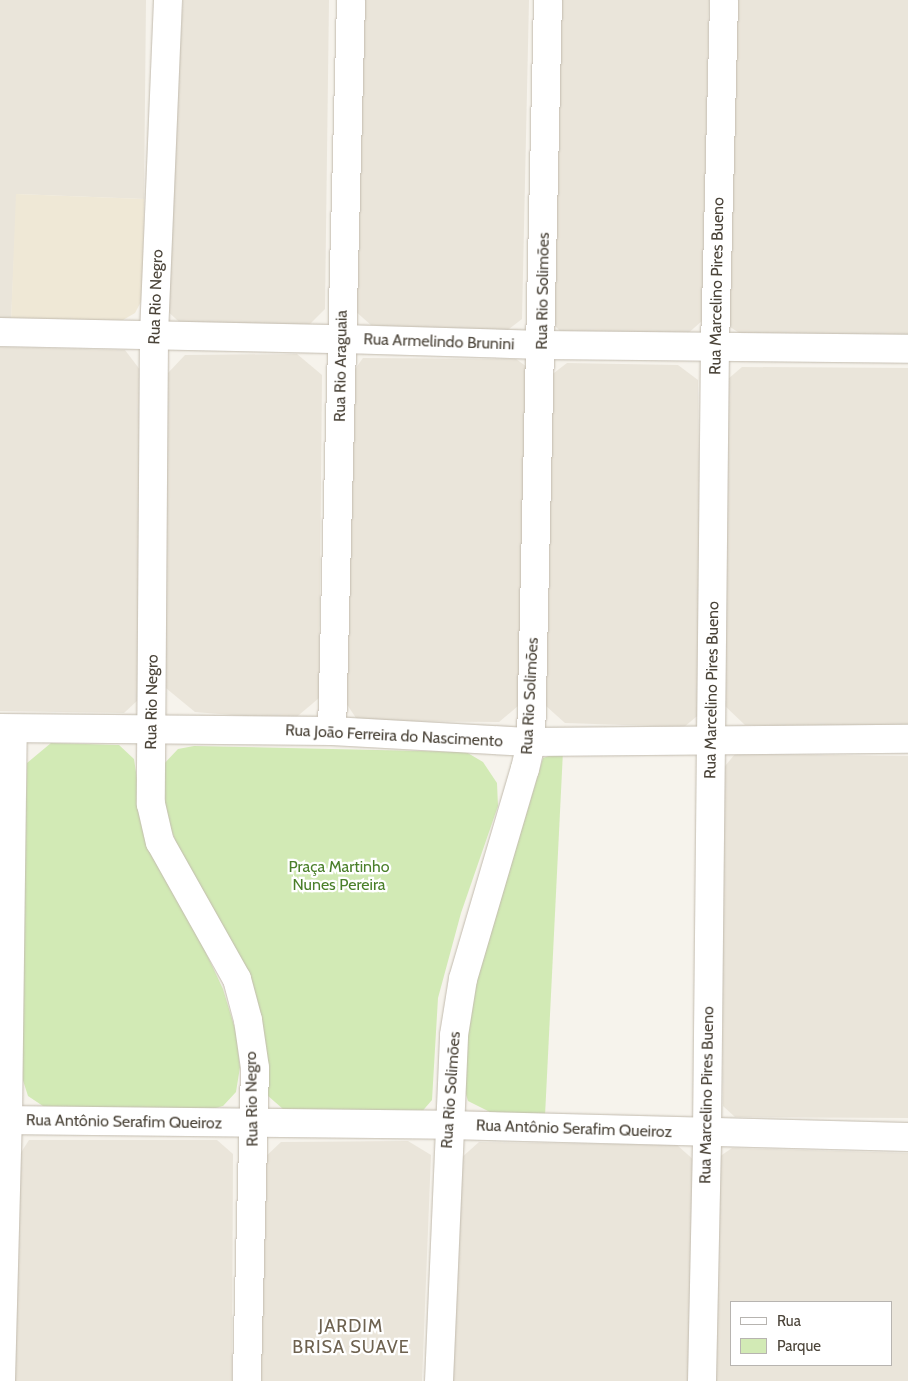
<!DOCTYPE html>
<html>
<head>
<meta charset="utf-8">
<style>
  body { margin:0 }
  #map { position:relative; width:908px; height:1381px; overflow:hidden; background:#f6f3ec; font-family:Cabin,sans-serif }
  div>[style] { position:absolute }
  .residential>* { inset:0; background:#eae5da }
  .education>* { inset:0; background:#efe8d6 }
  .green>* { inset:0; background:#d2eab5 }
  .roads { filter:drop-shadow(0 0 1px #c2bbae) drop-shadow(0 0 1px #c2bbae) }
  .minor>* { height:28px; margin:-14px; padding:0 14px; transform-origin:14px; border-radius:14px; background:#fff }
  span { translate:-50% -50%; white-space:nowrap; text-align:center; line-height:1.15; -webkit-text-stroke:4.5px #fff; paint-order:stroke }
  .street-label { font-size:16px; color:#4b4439 }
  .park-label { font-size:16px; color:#4a7f2a }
  .neighbourhood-label { font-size:18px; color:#6e6250; letter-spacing:1px }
  .legend { position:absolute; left:730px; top:1301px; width:162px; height:65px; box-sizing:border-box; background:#fff; border:1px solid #b7b4b0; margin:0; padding:6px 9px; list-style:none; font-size:15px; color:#4b4439 }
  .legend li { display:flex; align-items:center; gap:10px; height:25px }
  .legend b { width:25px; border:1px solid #b7b4b0 }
</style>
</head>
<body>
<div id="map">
  <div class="residential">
    <i style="clip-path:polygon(0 0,146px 0,144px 199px,17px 194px,11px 321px,0 320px)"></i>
    <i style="clip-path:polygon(183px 0,329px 0,325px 309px,306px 328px,186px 328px,165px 309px)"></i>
    <i style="clip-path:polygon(362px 0,529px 0,522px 319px,501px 335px,371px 325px,354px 310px)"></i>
    <i style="clip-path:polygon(559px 0,709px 0,702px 321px,686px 335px,562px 333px,549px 320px)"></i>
    <i style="clip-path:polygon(736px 0,908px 0,908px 338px,747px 338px,724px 323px)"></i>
    <i style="clip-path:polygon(0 347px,125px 350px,144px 375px,138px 700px,124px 713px,0 711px)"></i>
    <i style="clip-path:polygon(297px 354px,322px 375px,319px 698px,293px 720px,195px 712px,161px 684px,168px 373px,185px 355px)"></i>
    <i style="clip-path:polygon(363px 358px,516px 359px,527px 367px,518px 706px,499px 722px,358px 721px,346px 703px,350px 376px)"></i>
    <i style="clip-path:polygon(567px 363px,678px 365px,698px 380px,702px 712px,684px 727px,565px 723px,546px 706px,550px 376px)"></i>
    <i style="clip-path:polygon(742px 367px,908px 368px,908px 730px,745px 725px,725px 706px,728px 379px)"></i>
    <i style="clip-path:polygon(735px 754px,908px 756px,908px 1118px,735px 1117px,723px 1106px,721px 771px)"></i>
    <i style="clip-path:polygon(29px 1140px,217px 1140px,233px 1154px,232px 1381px,13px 1381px,17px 1159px)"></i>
    <i style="clip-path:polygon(408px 1141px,431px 1155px,422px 1381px,258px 1381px,262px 1160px,281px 1142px)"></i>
    <i style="clip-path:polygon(479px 1142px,677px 1145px,696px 1162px,688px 1381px,451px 1381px,460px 1159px)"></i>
    <i style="clip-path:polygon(evenodd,732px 1148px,908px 1153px,908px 1381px,713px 1381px,719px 1157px,732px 1148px,732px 1302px,892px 1302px,892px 1365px,732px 1365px,732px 1302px)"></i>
  </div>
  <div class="education">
    <i style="clip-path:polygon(16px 194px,144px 199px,143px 298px,135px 313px,116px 324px,11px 321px)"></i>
  </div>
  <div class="green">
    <i style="clip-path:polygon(51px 743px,119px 745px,134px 759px,137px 779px,137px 807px,152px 850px,193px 925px,223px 989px,236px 1032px,240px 1067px,236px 1092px,223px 1106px,205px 1111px,46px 1108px,28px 1096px,19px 1068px,27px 763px)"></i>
    <i style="clip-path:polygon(194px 746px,466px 752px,483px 762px,497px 783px,498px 806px,461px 913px,438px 998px,432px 1100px,419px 1115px,283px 1109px,267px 1095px,161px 801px,161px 767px,178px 749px)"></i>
    <i style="clip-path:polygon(563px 751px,545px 1116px,492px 1113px,468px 1101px,462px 1081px,470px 1002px,543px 758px)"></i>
  </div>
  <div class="roads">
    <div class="minor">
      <i style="left:168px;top:0;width:337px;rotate:92.4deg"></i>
      <i style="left:154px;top:337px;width:467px;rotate:90.4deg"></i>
      <i style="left:151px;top:804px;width:39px;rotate:77deg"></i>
      <i style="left:160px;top:842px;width:157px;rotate:60.7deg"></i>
      <i style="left:237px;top:979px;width:42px;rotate:75deg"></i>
      <i style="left:248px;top:1020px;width:49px;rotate:81.7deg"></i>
      <i style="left:255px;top:1068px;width:313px;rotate:91.5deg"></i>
      <i style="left:0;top:332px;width:342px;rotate:1.2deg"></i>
      <i style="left:342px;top:339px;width:200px;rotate:1.7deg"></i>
      <i style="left:542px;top:345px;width:366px;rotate:0.6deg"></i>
      <i style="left:0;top:728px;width:332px;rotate:0.5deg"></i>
      <i style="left:332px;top:731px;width:199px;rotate:3.2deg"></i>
      <i style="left:531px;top:742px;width:377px;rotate:-0.5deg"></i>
      <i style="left:332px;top:731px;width:731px;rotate:-88.51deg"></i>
      <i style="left:0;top:1120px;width:448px;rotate:0.6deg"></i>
      <i style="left:448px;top:1125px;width:460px;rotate:1.5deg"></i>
      <i style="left:1px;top:1381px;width:261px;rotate:-88.5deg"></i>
      <i style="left:8px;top:1120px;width:391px;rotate:-89.3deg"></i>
      <i style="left:439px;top:1381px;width:346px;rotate:-87.5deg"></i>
      <i style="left:454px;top:1035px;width:57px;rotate:-80.9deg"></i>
      <i style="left:463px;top:979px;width:219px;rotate:-73.6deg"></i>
      <i style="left:525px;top:769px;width:28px;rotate:-77deg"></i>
      <i style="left:531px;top:742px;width:742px;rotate:-88.69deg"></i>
      <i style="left:702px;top:1381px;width:248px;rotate:-88.8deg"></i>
      <i style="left:707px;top:1133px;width:787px;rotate:-89.42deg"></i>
      <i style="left:715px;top:346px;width:346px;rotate:-88.5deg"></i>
    </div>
  </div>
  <div class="street-label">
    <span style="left:717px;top:286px;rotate:-89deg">Rua Marcelino Pires Bueno</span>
    <span style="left:543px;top:291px;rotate:-89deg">Rua Rio Solimões</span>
    <span style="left:156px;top:297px;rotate:-88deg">Rua Rio Negro</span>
    <span style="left:439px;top:342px;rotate:2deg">Rua Armelindo Brunini</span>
    <span style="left:341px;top:366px;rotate:-89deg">Rua Rio Araguaia</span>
    <span style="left:712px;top:690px;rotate:-89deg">Rua Marcelino Pires Bueno</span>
    <span style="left:530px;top:696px;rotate:-87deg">Rua Rio Solimões</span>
    <span style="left:152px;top:702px;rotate:-89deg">Rua Rio Negro</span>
    <span style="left:394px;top:736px;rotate:3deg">Rua João Ferreira do Nascimento</span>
    <span style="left:451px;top:1090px;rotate:-86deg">Rua Rio Solimões</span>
    <span style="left:707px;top:1095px;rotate:-89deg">Rua Marcelino Pires Bueno</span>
    <span style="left:252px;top:1099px;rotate:-91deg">Rua Rio Negro</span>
    <span style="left:124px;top:1122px;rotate:1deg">Rua Antônio Serafim Queiroz</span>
    <span style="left:574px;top:1129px;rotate:2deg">Rua Antônio Serafim Queiroz</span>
  </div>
  <div class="park-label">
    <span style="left:339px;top:876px">Praça Martinho<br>Nunes Pereira</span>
  </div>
  <div class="neighbourhood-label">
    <span style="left:351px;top:1337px">JARDIM<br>BRISA SUAVE</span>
  </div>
  <ul class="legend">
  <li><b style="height:6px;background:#fff"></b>Rua</li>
  <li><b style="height:14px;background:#d2eab5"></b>Parque</li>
  </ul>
</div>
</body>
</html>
